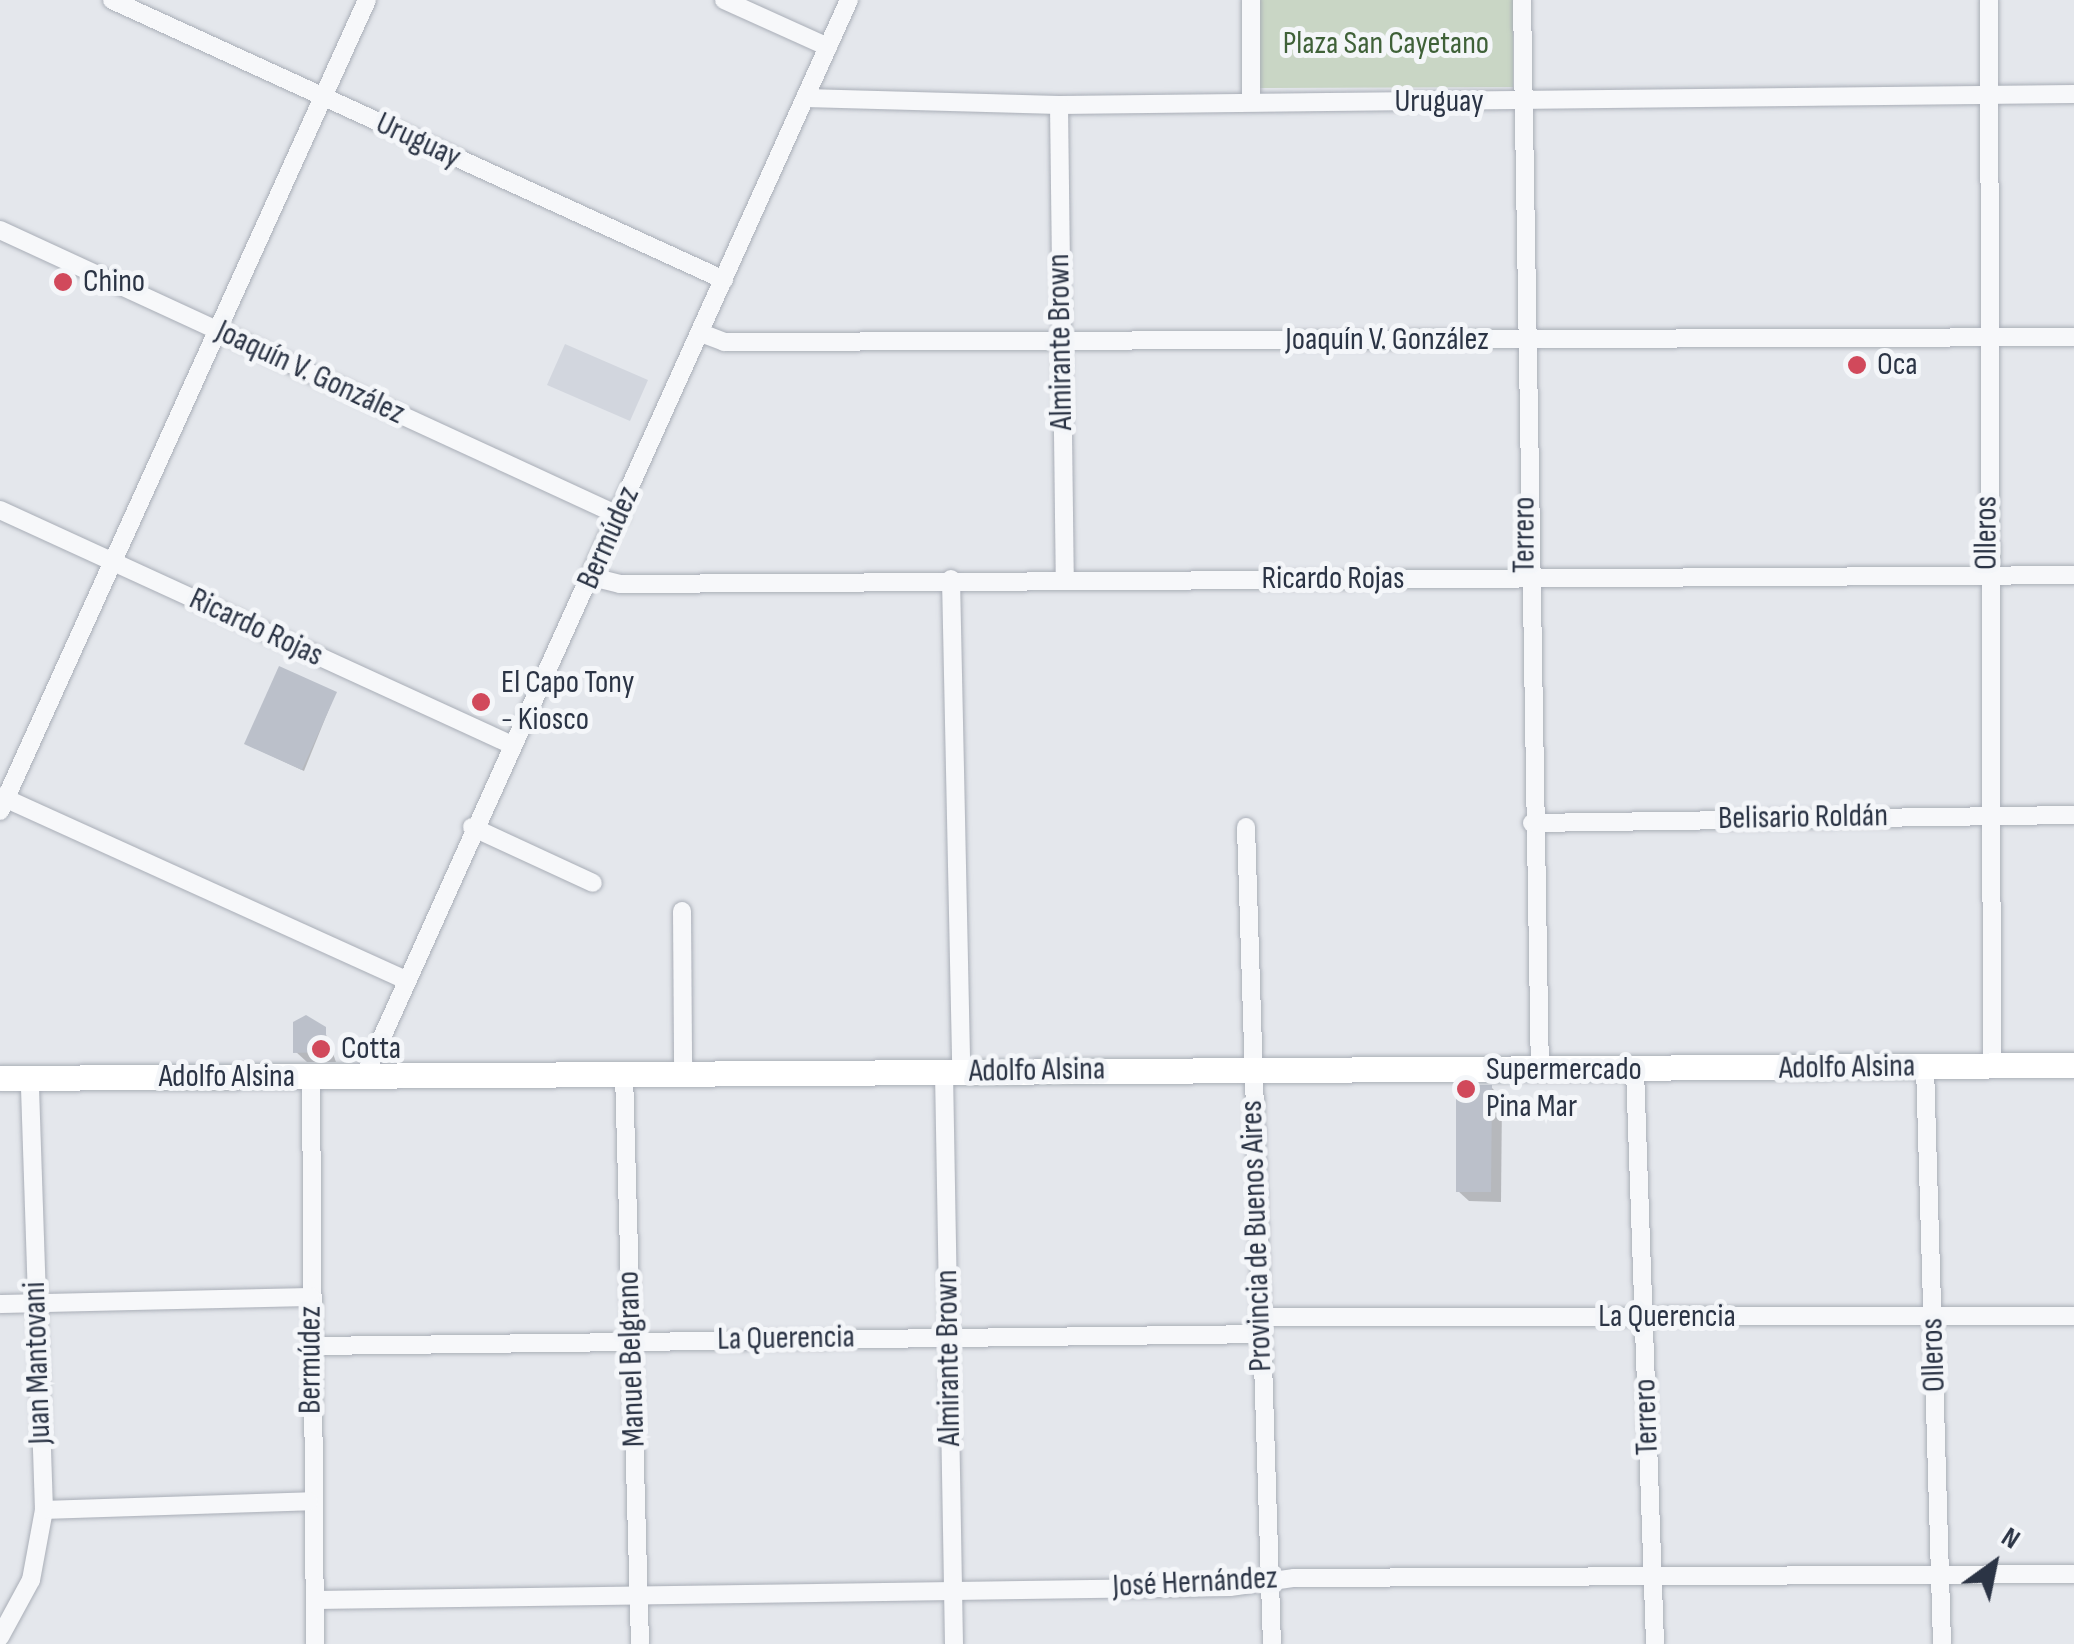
<!DOCTYPE html>
<html>
<head>
<meta charset="utf-8">
<style>
  body { margin:0 }
  #map { position:relative; width:2074px; height:1644px; overflow:hidden; background:#e4e7ec; font-family:"Sofia Sans Condensed",sans-serif }
  div>[style] { position:absolute }
  .built>* { inset:0; background:#d2d6de }
  .green>* { inset:0; background:#c9d6c5 }
  .shadow>* { inset:0; background:#0003 }
  .building>* { inset:0; background:#bbc0ca }
  .roads { filter:drop-shadow(0 0 2px #a9aeb7) drop-shadow(0 0 2px #a9aeb7) }
  .street>* { height:18px; margin:-9px; padding:0 9px; transform-origin:9px; border-radius:9px; background:#f7f8fa }
  .secondary>* { height:25px; margin:-12.5px; padding:0 12.5px; transform-origin:12.5px; border-radius:12.5px; background:#fff }
  .dots>* { width:28px; height:28px; translate:-50% -50%; box-sizing:border-box; border:5px solid #f4f6f9; border-radius:50% }
  span { translate:-50% -50%; white-space:nowrap; text-align:center; line-height:1.15; -webkit-text-stroke:10px #f4f6f9; paint-order:stroke }
  .park-label { font-size:32px; color:#3f6138 }
  .street-label { font-size:32px; color:#2b3445 }
  .poi-label { font-size:32px; color:#2b3445 }
  .left { translate:0 -50%; text-align:left }
  .north { position:absolute; left:1944px; top:1514px; width:100px; height:100px; -webkit-text-stroke:8px #f4f6f9; paint-order:stroke; rotate:33deg; font-size:28px; font-weight:700; line-height:40px; text-align:center; color:#2b3445 }
  .north::after { content:''; display:block; margin:auto; width:35px; height:45px; background:#2b3445; clip-path:polygon(50% 0,100% 100%,50% 72%,0 100%) }
</style>
</head>
<body>
<div id="map">
  <div class="built">
    <i style="clip-path:polygon(565px 344px,648px 380px,630px 421px,547px 385px)"></i>
  </div>
  <div class="green">
    <i style="clip-path:polygon(1260px 0,1513px 0,1513px 87px,1260px 88px)"></i>
  </div>
  <div class="shadow">
    <i style="clip-path:polygon(335px 694px,304px 771px,250px 746px)"></i>
    <i style="clip-path:polygon(324px 1029px,336px 1062px,307px 1062px,296px 1052px)"></i>
    <i style="clip-path:polygon(1491px 1087px,1502px 1098px,1501px 1202px,1469px 1201px,1458px 1191px)"></i>
  </div>
  <div class="building">
    <i style="clip-path:polygon(279px 666px,337px 692px,302px 770px,244px 744px)"></i>
    <i style="clip-path:polygon(306px 1015px,326px 1027px,326px 1052px,293px 1053px,293px 1022px)"></i>
    <i style="clip-path:polygon(1456px 1085px,1492px 1085px,1491px 1192px,1456px 1192px)"></i>
  </div>
  <div class="roads">
    <div class="street">
      <i style="left:112px;top:0;width:673px;rotate:24.58deg"></i>
      <i style="left:724px;top:0;width:114px;rotate:24.3deg"></i>
      <i style="left:1522px;top:0;width:1069px;rotate:89.04deg"></i>
      <i style="left:1989px;top:0;width:1065px;rotate:89.84deg"></i>
      <i style="left:805px;top:98px;width:254px;rotate:1.6deg"></i>
      <i style="left:1059px;top:105px;width:1015px;rotate:-0.62deg"></i>
      <i style="left:1251px;top:102px;width:102px;rotate:-90deg"></i>
      <i style="left:1059px;top:105px;width:473px;rotate:89.3deg"></i>
      <i style="left:0;top:230px;width:683px;rotate:24.76deg"></i>
      <i style="left:701px;top:333px;width:25px;rotate:21deg"></i>
      <i style="left:724px;top:342px;width:1350px;rotate:-0.21deg"></i>
      <i style="left:0;top:510px;width:563px;rotate:24.65deg"></i>
      <i style="left:592px;top:577px;width:29px;rotate:14deg"></i>
      <i style="left:620px;top:584px;width:1454px;rotate:-0.35deg"></i>
      <i style="left:951px;top:579px;width:493px;rotate:88.8deg"></i>
      <i style="left:0;top:796px;width:445px;rotate:24.4deg"></i>
      <i style="left:0;top:811px;width:890px;rotate:-65.65deg"></i>
      <i style="left:1532px;top:823px;width:542px;rotate:-0.85deg"></i>
      <i style="left:472px;top:827px;width:133px;rotate:24.8deg"></i>
      <i style="left:1246px;top:827px;width:817px;rotate:88.18deg"></i>
      <i style="left:682px;top:911px;width:163px;rotate:89.6deg"></i>
      <i style="left:1925px;top:1067px;width:577px;rotate:88.31deg"></i>
      <i style="left:1635px;top:1070px;width:574px;rotate:88deg"></i>
      <i style="left:944px;top:1072px;width:572px;rotate:89deg"></i>
      <i style="left:624px;top:1074px;width:570px;rotate:88.39deg"></i>
      <i style="left:365px;top:1075px;width:1179px;rotate:-65.76deg"></i>
      <i style="left:311px;top:1077px;width:567px;rotate:89.6deg"></i>
      <i style="left:0;top:1304px;width:311px;rotate:-1.3deg"></i>
      <i style="left:1260px;top:1317px;width:814px;rotate:-0.07deg"></i>
      <i style="left:312px;top:1346px;width:949px;rotate:-0.72deg"></i>
      <i style="left:44px;top:1510px;width:265px;rotate:-1.9deg"></i>
      <i style="left:315px;top:1600px;width:915px;rotate:-0.81deg"></i>
      <i style="left:1230px;top:1587px;width:65px;rotate:-8deg"></i>
      <i style="left:1294px;top:1578px;width:780px;rotate:-0.29deg"></i>
      <i style="left:0;top:1637px;width:65px;rotate:-61.5deg"></i>
      <i style="left:31px;top:1580px;width:71px;rotate:-79.5deg"></i>
      <i style="left:44px;top:1510px;width:431px;rotate:-91.9deg"></i>
    </div>
    <div class="secondary">
      <i style="left:0;top:1078px;width:2074px;rotate:-0.36deg"></i>
    </div>
  </div>
  <div class="dots">
    <i style="left:63px;top:282px;background:#d1495b"></i>
    <i style="left:1857px;top:365px;background:#d1495b"></i>
    <i style="left:481px;top:702px;background:#d1495b"></i>
    <i style="left:321px;top:1049px;background:#d1495b"></i>
    <i style="left:1466px;top:1089px;background:#d1495b"></i>
  </div>
  <div class="park-label">
    <span style="left:1386px;top:44px">Plaza San Cayetano</span>
  </div>
  <div class="street-label">
    <span style="left:1439px;top:102px">Uruguay</span>
    <span style="left:418px;top:141px;rotate:25deg">Uruguay</span>
    <span style="left:1387px;top:340px">Joaquín V. González</span>
    <span style="left:1061px;top:342px;rotate:-91deg">Almirante Brown</span>
    <span style="left:310px;top:373px;rotate:25deg">Joaquín V. González</span>
    <span style="left:1987px;top:533px;rotate:-90deg">Olleros</span>
    <span style="left:1525px;top:535px;rotate:-90deg">Terrero</span>
    <span style="left:609px;top:538px;rotate:-66deg">Bermúdez</span>
    <span style="left:1333px;top:579px">Ricardo Rojas</span>
    <span style="left:256px;top:628px;rotate:25deg">Ricardo Rojas</span>
    <span style="left:1803px;top:818px;rotate:-1deg">Belisario Roldán</span>
    <span style="left:1847px;top:1068px;rotate:-1deg">Adolfo Alsina</span>
    <span style="left:1037px;top:1071px;rotate:-1deg">Adolfo Alsina</span>
    <span style="left:227px;top:1077px">Adolfo Alsina</span>
    <span style="left:1257px;top:1236px;rotate:-92deg">Provincia de Buenos Aires</span>
    <span style="left:1667px;top:1317px">La Querencia</span>
    <span style="left:786px;top:1339px;rotate:-1deg">La Querencia</span>
    <span style="left:1934px;top:1355px;rotate:-92deg">Olleros</span>
    <span style="left:949px;top:1358px;rotate:-91deg">Almirante Brown</span>
    <span style="left:632px;top:1359px;rotate:-92deg">Manuel Belgrano</span>
    <span style="left:311px;top:1360px;rotate:-90deg">Bermúdez</span>
    <span style="left:38px;top:1363px;rotate:-92deg">Juan Mantovani</span>
    <span style="left:1647px;top:1417px;rotate:-92deg">Terrero</span>
    <span style="left:1195px;top:1583px;rotate:-3deg">José Hernández</span>
  </div>
  <div class="poi-label">
    <span class="left" style="left:83px;top:282px">Chino</span>
    <span class="left" style="left:1877px;top:365px">Oca</span>
    <span class="left" style="left:501px;top:702px">El Capo Tony<br>- Kiosco</span>
    <span class="left" style="left:341px;top:1049px">Cotta</span>
    <span class="left" style="left:1486px;top:1089px">Supermercado<br>Pina Mar</span>
  </div>
  <div class="north">N</div>
</div>
</body>
</html>
